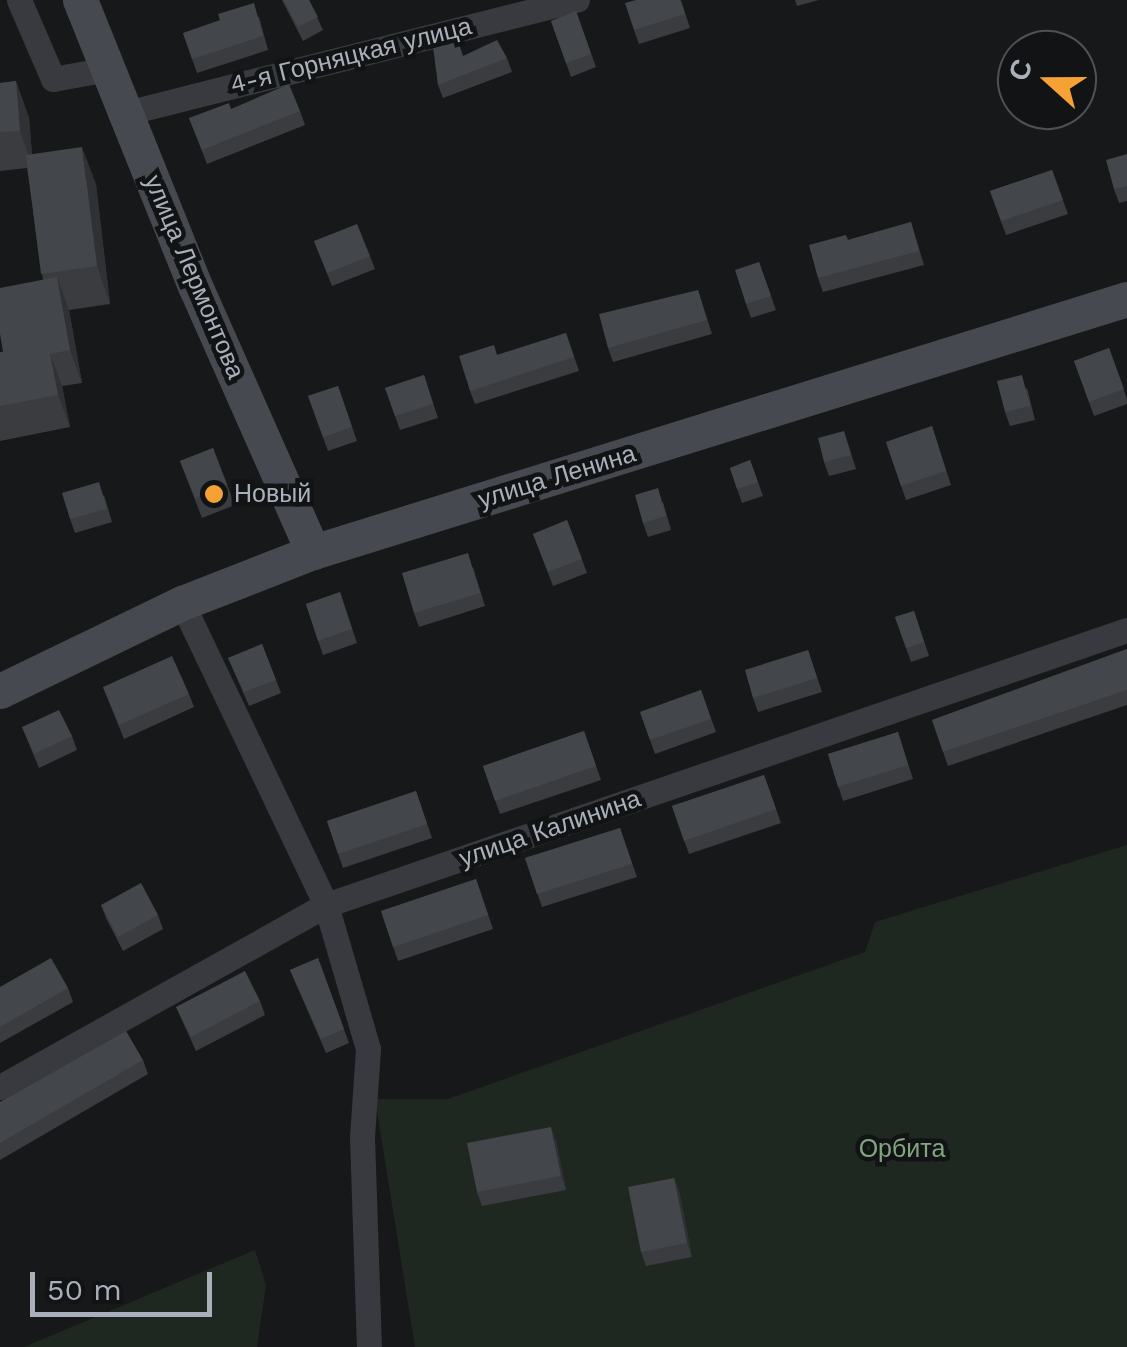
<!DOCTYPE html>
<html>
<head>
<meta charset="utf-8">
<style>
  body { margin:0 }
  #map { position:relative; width:1127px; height:1347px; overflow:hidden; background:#17181a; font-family:"Work Sans",sans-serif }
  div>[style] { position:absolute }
  .green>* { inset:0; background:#1f2820 }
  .street>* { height:25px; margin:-12.5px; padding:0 12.5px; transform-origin:12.5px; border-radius:12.5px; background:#383a3f }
  .secondary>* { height:35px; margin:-17.5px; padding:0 17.5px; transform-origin:17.5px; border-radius:17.5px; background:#46494f }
  .wall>* { inset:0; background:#3a3c40 }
  .shaded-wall>* { inset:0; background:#2f3134 }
  .building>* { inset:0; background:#43464a }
  .dots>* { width:28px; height:28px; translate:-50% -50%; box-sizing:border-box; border:5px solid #121315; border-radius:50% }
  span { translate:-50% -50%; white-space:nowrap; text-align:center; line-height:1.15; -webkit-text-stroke:9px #121315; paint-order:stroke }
  .street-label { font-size:25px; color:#a9b0ba }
  .poi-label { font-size:25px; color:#a9b0ba }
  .left { translate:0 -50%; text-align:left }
  .park-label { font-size:25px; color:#82a580 }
  .north { position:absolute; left:997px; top:30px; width:100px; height:100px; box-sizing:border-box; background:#121315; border:2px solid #4e5257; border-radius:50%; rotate:291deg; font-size:28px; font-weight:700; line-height:40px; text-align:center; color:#a9b0ba }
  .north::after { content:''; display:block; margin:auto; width:35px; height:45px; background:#f5a134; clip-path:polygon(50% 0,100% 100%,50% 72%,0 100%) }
  .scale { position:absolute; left:30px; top:1272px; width:182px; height:45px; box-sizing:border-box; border:5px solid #a9b0ba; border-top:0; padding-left:12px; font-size:30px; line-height:35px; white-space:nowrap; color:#a9b0ba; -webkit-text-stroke:8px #121315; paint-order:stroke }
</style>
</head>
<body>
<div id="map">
  <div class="green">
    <i style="clip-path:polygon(1127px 845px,1127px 1347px,415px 1347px,375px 1099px,448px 1099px,865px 952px,875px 922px)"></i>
    <i style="clip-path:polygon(255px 1250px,266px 1285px,257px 1347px,24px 1347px)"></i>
  </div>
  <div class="street">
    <i style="left:19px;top:0;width:86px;rotate:66.7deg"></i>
    <i style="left:53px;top:79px;width:56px;rotate:-10.3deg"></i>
    <i style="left:126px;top:113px;width:465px;rotate:-14.1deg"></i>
    <i style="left:182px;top:603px;width:335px;rotate:64.5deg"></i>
    <i style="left:326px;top:905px;width:150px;rotate:73.7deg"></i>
    <i style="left:368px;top:1049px;width:88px;rotate:93.9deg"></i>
    <i style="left:362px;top:1137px;width:210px;rotate:88.1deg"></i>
    <i style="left:0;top:1087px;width:373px;rotate:-29.2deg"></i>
    <i style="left:326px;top:905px;width:847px;rotate:-18.95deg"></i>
  </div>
  <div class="secondary">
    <i style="left:80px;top:0;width:310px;rotate:68.1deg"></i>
    <i style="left:196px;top:288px;width:289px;rotate:66.1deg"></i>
    <i style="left:0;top:691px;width:202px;rotate:-25.8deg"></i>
    <i style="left:182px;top:603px;width:141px;rotate:-21.3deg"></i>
    <i style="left:313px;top:552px;width:852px;rotate:-17.27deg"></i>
  </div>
  <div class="wall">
    <i style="clip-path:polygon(282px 0,309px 0,323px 30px,303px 41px)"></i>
    <i style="clip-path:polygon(681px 0,690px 28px,639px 44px,634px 30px)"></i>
    <i style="clip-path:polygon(795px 0,819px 0,797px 6px)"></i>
    <i style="clip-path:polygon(576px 11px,596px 67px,571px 77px,551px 21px)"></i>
    <i style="clip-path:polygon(259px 17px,268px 50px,197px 73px,183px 33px)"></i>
    <i style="clip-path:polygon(463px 56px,507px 58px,512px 72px,443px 98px,438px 85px)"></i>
    <i style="clip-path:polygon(16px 81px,29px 118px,32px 154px,96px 184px,110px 304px,69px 310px,82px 383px,62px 386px,70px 427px,0 441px,0 352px,3px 352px,43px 280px,27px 168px,0 171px,0 83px)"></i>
    <i style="clip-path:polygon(231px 109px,300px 111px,305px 125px,207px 164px,189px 118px)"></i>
    <i style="clip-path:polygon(1127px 154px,1127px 201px,1119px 203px,1114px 189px)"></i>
    <i style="clip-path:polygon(1052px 170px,1068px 214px,1006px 235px,990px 191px)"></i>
    <i style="clip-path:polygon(911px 222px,924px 265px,823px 292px,818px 278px,848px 240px)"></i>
    <i style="clip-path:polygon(314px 241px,370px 256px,375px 269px,332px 286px)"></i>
    <i style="clip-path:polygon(759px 262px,776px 310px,751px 318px,746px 304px)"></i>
    <i style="clip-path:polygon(698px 290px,712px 334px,613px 362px,608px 348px)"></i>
    <i style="clip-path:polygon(566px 333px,579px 371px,475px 404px,470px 391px,498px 355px)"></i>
    <i style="clip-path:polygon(1109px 348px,1127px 399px,1127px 404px,1094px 416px,1074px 361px)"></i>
    <i style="clip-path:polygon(424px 375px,438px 418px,400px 430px,385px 388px)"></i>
    <i style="clip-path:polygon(338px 386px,357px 441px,328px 451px,308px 396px)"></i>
    <i style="clip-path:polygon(1027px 388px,1035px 420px,1010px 426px,1005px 412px)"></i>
    <i style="clip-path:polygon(932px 426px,951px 485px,906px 500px,886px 442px)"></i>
    <i style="clip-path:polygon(844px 431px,856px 469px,829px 476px,824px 462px)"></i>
    <i style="clip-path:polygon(213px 448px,235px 505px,202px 518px,180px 461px)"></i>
    <i style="clip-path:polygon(750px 460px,763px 496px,742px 503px,730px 468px)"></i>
    <i style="clip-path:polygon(104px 495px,112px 522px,75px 533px,70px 519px)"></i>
    <i style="clip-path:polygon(663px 502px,671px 530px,648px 537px,643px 523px)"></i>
    <i style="clip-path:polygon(567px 520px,587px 573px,553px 586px,533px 534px)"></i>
    <i style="clip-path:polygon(473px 567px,485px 606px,419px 627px,414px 613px)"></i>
    <i style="clip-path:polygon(340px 592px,357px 643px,323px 655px,306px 604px)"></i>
    <i style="clip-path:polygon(914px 611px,929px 656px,911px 662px,895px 617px)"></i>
    <i style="clip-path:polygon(262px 644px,281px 693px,249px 706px,228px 658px)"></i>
    <i style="clip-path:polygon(1127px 649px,1127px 705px,948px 766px,932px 720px)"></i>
    <i style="clip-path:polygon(808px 650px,822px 692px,758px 712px,753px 698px)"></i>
    <i style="clip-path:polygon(103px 687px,189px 694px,194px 707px,124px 739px)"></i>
    <i style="clip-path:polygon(701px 690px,716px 732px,655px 754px,640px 712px)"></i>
    <i style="clip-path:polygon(22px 727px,72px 736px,77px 750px,39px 768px)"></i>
    <i style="clip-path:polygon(584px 731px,601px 780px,500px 814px,483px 766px)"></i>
    <i style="clip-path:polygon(898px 732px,913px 779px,843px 801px,828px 754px)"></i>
    <i style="clip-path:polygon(764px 775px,781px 823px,689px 854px,672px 806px)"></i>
    <i style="clip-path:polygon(416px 791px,432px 838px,343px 868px,327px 821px)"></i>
    <i style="clip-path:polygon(620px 828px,637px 877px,542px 907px,525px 858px)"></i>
    <i style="clip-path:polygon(476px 879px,493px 929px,398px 961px,381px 911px)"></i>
    <i style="clip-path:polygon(101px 905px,158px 915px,163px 929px,123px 951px,106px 918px)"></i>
    <i style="clip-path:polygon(318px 958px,349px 1043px,326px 1053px,290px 970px)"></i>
    <i style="clip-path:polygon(0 987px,68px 988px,73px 1002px,0 1043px)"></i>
    <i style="clip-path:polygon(260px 1001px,265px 1015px,196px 1051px,176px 1007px)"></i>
    <i style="clip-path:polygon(143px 1060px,148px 1074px,0 1160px,0 1102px)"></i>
    <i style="clip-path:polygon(556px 1141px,566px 1190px,482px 1206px,477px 1192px)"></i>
    <i style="clip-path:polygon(674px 1178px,679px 1191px,692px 1257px,646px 1266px,641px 1252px)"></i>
  </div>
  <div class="shaded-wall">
    <i style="clip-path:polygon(16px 81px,29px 118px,33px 168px,20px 131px)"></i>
    <i style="clip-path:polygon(82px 147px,96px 184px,110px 304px,97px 266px)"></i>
    <i style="clip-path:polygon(57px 277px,69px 310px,82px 383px,70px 350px)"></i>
    <i style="clip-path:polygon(50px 354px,62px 386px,70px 427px,58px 395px)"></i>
    <i style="clip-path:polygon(551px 1127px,556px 1141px,566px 1190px,561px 1176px)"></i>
    <i style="clip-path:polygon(674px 1178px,679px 1191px,692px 1257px,687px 1243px)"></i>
  </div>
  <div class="building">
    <i style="clip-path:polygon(283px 0,309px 0,318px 17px,298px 27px)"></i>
    <i style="clip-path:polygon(636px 0,680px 0,685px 14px,634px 30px,625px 3px)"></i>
    <i style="clip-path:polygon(254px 3px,263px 36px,192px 59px,183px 33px,220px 20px,218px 14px)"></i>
    <i style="clip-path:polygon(576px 11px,591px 54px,566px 63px,551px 21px)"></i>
    <i style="clip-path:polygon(457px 38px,463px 56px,497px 40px,507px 58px,438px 85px,433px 47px)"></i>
    <i style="clip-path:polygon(16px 81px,20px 131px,0 132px,0 83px)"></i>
    <i style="clip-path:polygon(289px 84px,300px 111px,202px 150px,189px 118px,229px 103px,231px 109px)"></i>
    <i style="clip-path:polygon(82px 147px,97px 266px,41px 274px,26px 155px)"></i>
    <i style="clip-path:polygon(1127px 154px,1127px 186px,1114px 189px,1106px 160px)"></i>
    <i style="clip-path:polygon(1052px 170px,1063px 200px,1001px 221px,990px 191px)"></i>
    <i style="clip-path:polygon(911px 222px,919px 251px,818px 278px,809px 245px,846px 235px,848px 240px)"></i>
    <i style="clip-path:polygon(357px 224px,370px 256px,327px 273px,314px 241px)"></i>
    <i style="clip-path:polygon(759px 262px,771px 296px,746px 304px,735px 270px)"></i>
    <i style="clip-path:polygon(57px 277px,70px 350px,50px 354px,58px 395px,0 406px,0 352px,3px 352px,0 334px,0 288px)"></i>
    <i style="clip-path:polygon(698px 290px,707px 320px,608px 348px,599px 314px)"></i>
    <i style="clip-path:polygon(566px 333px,574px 357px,470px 391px,459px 356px,494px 345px,497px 355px)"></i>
    <i style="clip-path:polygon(1109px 348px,1124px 389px,1089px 402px,1074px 361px)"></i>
    <i style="clip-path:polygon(424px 375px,433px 404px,395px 416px,385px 388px)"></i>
    <i style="clip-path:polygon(1022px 375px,1030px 406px,1005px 412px,997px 381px)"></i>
    <i style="clip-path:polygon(338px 386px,352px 427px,323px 437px,308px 396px)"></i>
    <i style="clip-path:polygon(932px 426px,946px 471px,901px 486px,886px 442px)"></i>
    <i style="clip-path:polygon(844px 431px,851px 455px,824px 462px,818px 438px)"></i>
    <i style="clip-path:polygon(213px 448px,227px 485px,195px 498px,180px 461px)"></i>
    <i style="clip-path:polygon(750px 460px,758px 482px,737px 489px,730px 468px)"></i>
    <i style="clip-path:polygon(99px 482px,107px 509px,70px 519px,62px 493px)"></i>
    <i style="clip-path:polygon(658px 488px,666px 516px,643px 523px,635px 495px)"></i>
    <i style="clip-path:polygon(567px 520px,582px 559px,548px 572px,533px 534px)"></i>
    <i style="clip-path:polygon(468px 553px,480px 593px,414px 613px,402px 573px)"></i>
    <i style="clip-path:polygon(340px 592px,352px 629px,318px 641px,306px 604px)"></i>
    <i style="clip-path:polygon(914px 611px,924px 642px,906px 648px,895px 617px)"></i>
    <i style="clip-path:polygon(262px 644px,276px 680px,244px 692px,228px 658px)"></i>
    <i style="clip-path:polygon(1127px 649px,1127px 690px,943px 752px,932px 720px)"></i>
    <i style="clip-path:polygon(808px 650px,817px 678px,753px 698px,745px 670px)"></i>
    <i style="clip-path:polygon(172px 656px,189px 694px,119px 725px,103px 687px)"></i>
    <i style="clip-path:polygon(701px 690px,711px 719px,650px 740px,640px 712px)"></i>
    <i style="clip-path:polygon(59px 710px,72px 736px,34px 754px,22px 727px)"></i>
    <i style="clip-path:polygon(584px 731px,596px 766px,495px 801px,483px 766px)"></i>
    <i style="clip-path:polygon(898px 732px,908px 765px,838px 787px,828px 754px)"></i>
    <i style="clip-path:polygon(764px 775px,776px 809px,684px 841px,672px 806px)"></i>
    <i style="clip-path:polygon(416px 791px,427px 824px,338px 854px,327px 821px)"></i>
    <i style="clip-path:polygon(620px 828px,632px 864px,537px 894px,525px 858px)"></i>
    <i style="clip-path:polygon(476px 879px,488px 915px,393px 947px,381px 911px)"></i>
    <i style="clip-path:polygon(141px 883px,158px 915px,118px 937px,101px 905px)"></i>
    <i style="clip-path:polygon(51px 958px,68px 988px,0 1027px,0 987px)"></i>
    <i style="clip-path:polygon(318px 958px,344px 1029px,321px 1039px,290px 970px)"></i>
    <i style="clip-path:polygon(245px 971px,260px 1001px,191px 1037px,176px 1007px)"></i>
    <i style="clip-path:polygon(126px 1031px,143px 1060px,0 1143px,0 1102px)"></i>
    <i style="clip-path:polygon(551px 1127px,561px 1176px,477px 1192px,467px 1143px)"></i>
    <i style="clip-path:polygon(674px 1178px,687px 1243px,641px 1252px,628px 1187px)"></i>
  </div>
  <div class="dots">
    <i style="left:214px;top:494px;background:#f5a134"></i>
  </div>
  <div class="street-label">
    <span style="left:351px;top:56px;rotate:-14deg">4-я Горняцкая улица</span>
    <span style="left:194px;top:277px;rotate:67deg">улица Лермонтова</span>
    <span style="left:557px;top:477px;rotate:-17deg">улица Ленина</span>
    <span style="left:550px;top:829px;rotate:-19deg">улица Калинина</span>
  </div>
  <div class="poi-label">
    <span class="left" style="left:234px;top:494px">Новый</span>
  </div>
  <div class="park-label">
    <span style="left:902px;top:1149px">Орбита</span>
  </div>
  <div class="north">С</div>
  <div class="scale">50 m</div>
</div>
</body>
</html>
